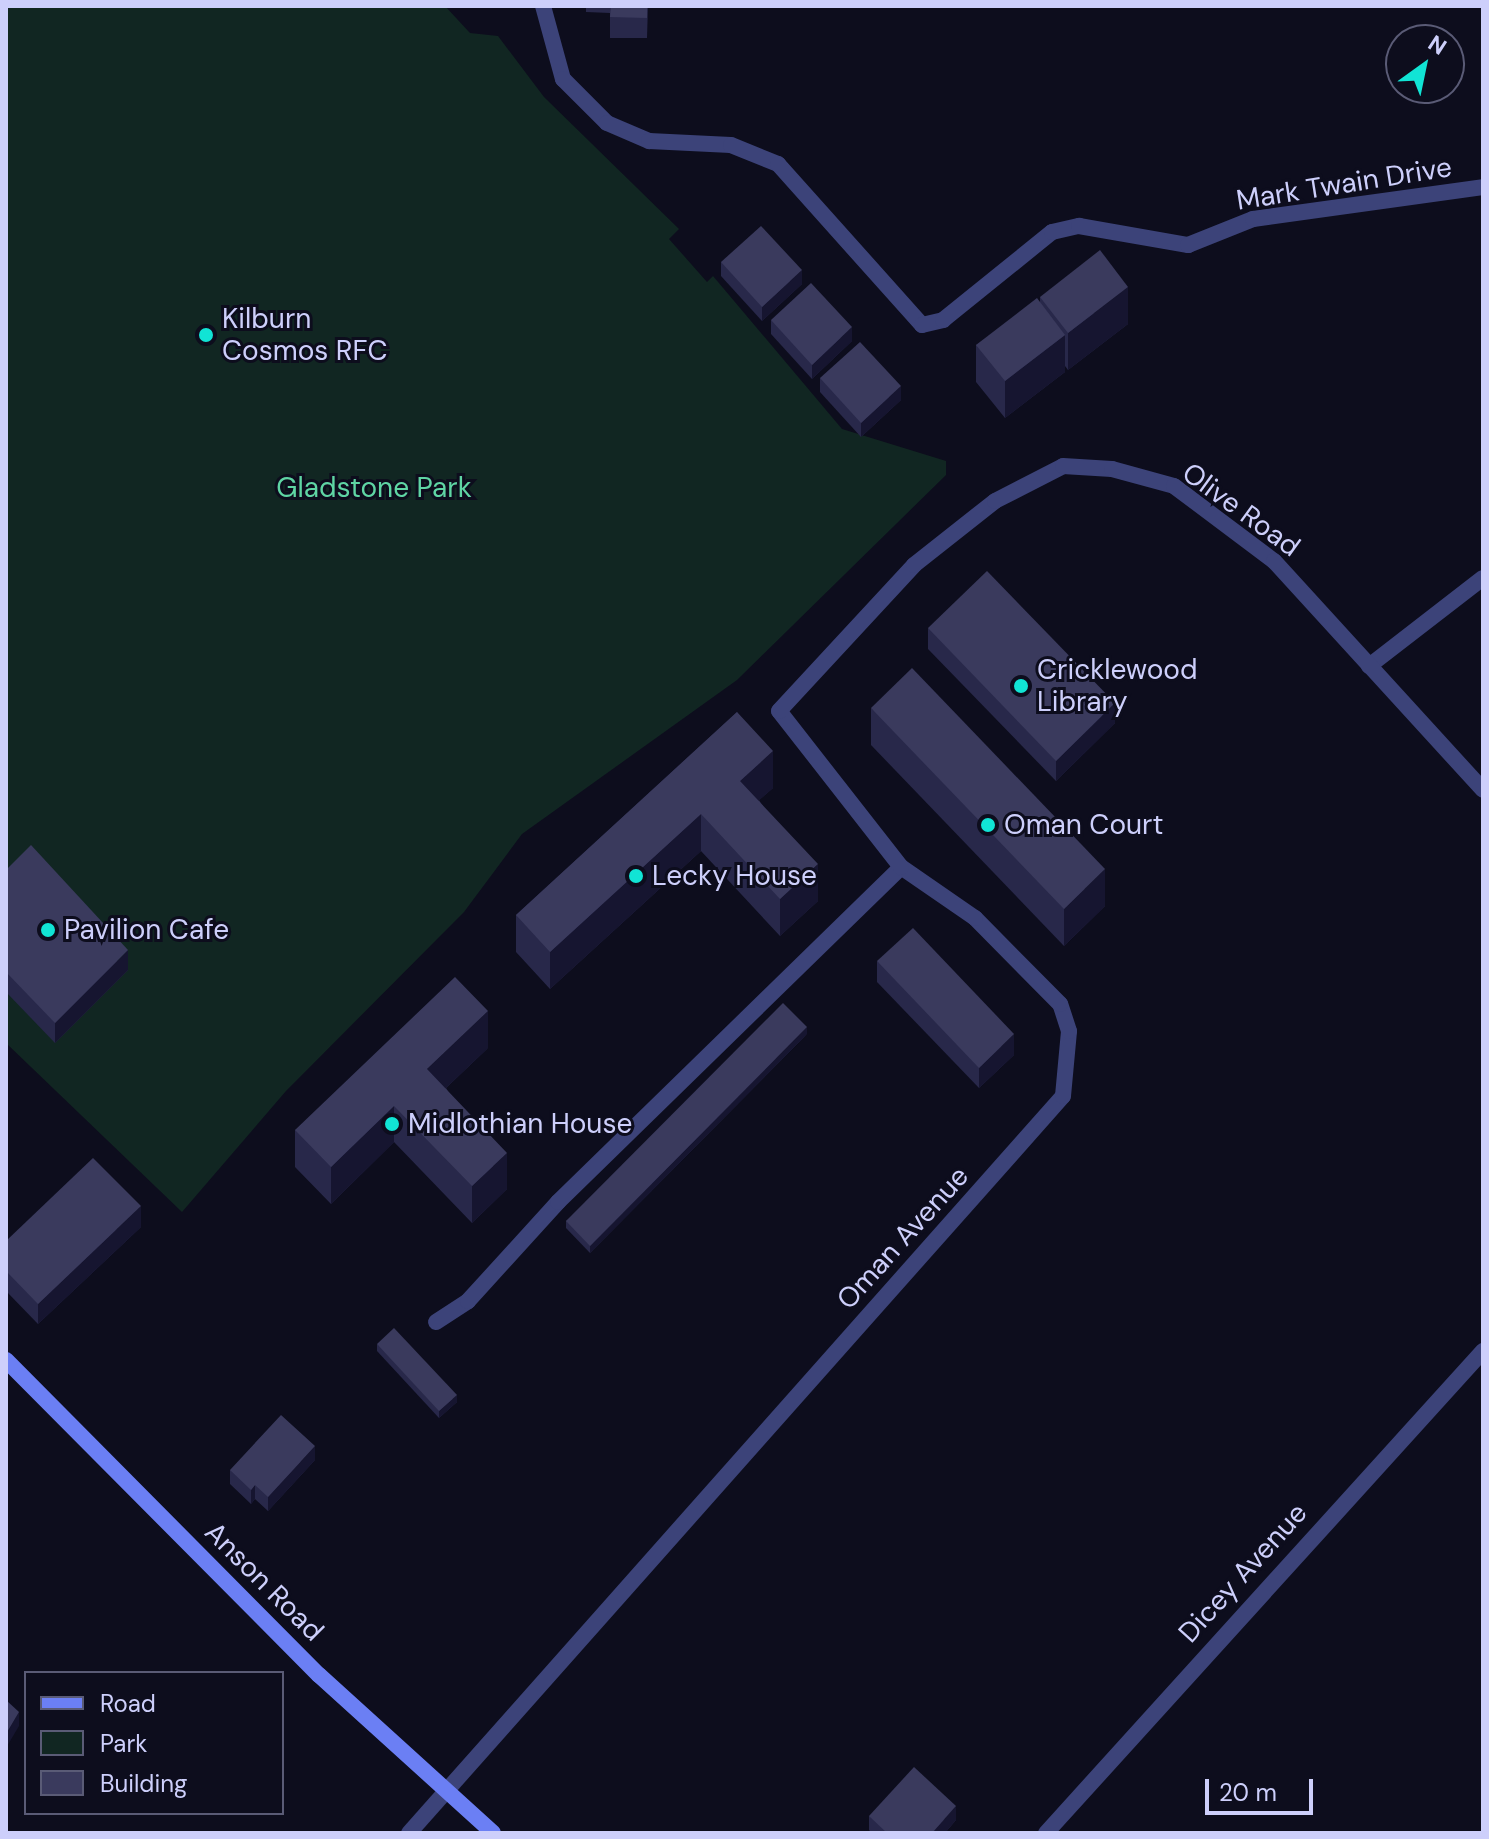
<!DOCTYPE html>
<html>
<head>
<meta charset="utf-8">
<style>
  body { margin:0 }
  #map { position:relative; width:1489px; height:1839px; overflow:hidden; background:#0d0d1d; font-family:"DM Sans",sans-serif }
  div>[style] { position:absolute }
  .green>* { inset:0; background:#112622 }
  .lane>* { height:16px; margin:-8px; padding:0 8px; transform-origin:8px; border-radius:8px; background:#3c4379 }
  .street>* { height:16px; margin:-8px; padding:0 8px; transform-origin:8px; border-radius:8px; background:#3c4379 }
  .secondary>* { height:16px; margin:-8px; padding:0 8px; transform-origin:8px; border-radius:8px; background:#6b7ff4 }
  .wall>* { inset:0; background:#28284a }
  .shaded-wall>* { inset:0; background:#161530 }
  .building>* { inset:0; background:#3a3a5d }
  .dots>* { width:22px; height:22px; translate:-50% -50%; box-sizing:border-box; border:4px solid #0d0d1d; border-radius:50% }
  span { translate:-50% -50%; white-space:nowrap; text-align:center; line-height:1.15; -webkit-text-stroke:6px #0d0d1d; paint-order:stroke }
  .street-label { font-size:28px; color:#cdcffb }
  .poi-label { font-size:28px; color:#cdcffb }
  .left { translate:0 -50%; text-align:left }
  .park-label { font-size:28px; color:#5fd5a4 }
  .frame { position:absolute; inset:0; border:8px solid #cdcffb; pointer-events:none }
  .legend { position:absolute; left:24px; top:1671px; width:260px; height:144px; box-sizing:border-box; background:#0d0d1d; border:2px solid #5a5b76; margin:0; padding:10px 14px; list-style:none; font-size:24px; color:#cdcffb }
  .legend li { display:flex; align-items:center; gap:16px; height:40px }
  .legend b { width:40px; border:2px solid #5a5b76 }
  .north { position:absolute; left:1385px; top:24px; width:80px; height:80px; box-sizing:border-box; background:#0d0d1d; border:2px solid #5a5b76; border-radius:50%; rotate:33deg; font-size:22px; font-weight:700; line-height:32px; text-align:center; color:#cdcffb }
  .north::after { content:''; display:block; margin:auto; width:28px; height:36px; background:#11e4d5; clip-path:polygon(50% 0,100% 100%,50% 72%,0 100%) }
  .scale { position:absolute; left:1205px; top:1779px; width:108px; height:36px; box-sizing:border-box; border:4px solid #cdcffb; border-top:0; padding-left:10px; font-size:24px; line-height:28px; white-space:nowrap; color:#cdcffb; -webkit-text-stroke:6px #0d0d1d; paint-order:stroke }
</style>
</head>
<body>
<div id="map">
  <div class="green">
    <i style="clip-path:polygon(6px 6px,445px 6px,470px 33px,498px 36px,544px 97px,679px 229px,669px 239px,707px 282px,713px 276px,842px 429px,946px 461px,946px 475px,737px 680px,522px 834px,464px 912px,286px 1091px,182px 1212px,6px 1043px)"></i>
  </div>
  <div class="lane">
    <i style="left:543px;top:6px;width:76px;rotate:74.7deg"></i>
    <i style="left:563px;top:79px;width:62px;rotate:45deg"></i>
    <i style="left:607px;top:123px;width:46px;rotate:23.2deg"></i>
    <i style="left:649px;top:141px;width:82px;rotate:2.8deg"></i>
    <i style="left:731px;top:145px;width:51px;rotate:22deg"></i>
    <i style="left:778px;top:164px;width:216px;rotate:48.2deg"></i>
    <i style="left:922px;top:325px;width:22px;rotate:-13deg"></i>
    <i style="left:943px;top:320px;width:140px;rotate:-38.9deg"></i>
    <i style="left:1052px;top:232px;width:28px;rotate:-13deg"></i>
    <i style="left:1079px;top:226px;width:111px;rotate:9.9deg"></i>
    <i style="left:1188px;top:245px;width:70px;rotate:-21.8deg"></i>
    <i style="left:1253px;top:219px;width:232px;rotate:-7.9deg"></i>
    <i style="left:436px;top:1322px;width:38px;rotate:-33deg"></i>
    <i style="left:468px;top:1301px;width:134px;rotate:-47.7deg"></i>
    <i style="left:558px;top:1202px;width:479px;rotate:-44.3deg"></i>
  </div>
  <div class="street">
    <i style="left:1369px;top:666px;width:144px;rotate:-37.7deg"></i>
    <i style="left:409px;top:1833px;width:985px;rotate:-48.41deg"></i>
    <i style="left:1063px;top:1096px;width:65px;rotate:-84.7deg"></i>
    <i style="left:1069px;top:1031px;width:28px;rotate:-108deg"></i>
    <i style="left:1060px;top:1004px;width:121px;rotate:-134.7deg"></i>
    <i style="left:975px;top:918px;width:90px;rotate:-145.4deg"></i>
    <i style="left:901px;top:867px;width:198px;rotate:-128deg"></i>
    <i style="left:779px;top:711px;width:199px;rotate:-47.2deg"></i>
    <i style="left:914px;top:565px;width:103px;rotate:-38.3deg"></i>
    <i style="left:995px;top:501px;width:76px;rotate:-27.2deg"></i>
    <i style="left:1063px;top:466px;width:49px;rotate:3.5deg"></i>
    <i style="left:1112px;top:469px;width:64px;rotate:15.3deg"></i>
    <i style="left:1174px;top:486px;width:125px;rotate:36.9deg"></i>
    <i style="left:1274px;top:561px;width:310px;rotate:47.6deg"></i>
    <i style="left:1046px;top:1833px;width:651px;rotate:-47.8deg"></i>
  </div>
  <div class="secondary">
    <i style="left:6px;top:1360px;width:444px;rotate:45.2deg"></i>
    <i style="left:319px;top:1675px;width:235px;rotate:42.2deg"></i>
  </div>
  <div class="wall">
    <i style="clip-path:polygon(586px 6px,648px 6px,647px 38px,610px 38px,610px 13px,586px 12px)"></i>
    <i style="clip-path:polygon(721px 262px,802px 284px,762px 321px,721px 276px)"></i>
    <i style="clip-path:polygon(1040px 297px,1128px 324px,1068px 370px,1065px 366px,1065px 372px,1005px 418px,976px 382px,976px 345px,1040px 302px)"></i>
    <i style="clip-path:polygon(771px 320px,852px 341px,812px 379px,771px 334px)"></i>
    <i style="clip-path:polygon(820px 378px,901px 400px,861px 437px,820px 392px)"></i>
    <i style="clip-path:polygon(928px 628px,1115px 723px,1056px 781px,928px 649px)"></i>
    <i style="clip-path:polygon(871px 708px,1105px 906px,1064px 946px,871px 745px)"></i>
    <i style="clip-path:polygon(737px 712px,773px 788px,759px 800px,818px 901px,780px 936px,701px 851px,550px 989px,516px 952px,516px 915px)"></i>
    <i style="clip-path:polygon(6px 870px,128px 970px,55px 1043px,6px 992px)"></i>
    <i style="clip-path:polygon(877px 961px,1014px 1055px,979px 1088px,877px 982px)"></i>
    <i style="clip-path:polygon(807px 1034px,590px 1253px,566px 1228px,566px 1221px)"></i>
    <i style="clip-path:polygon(488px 1048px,446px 1088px,507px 1189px,472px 1223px,394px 1142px,331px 1204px,295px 1167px,295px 1130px)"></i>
    <i style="clip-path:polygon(141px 1227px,38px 1324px,6px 1291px,6px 1241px)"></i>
    <i style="clip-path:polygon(377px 1344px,457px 1402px,439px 1418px,377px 1351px)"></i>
    <i style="clip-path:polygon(315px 1460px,268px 1511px,255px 1499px,251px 1504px,230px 1484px,230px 1470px)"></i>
    <i style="clip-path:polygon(869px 1816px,956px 1820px,945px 1833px,872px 1833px,869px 1830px)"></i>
  </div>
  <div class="shaded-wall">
    <i style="clip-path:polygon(802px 270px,802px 284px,762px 321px,762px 307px)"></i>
    <i style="clip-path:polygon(1128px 287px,1128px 324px,1068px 370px,1068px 333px)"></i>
    <i style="clip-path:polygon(852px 327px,852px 341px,812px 379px,812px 365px)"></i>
    <i style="clip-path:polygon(1065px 335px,1065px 372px,1005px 418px,1005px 381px)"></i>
    <i style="clip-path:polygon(901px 386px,901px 400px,861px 437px,861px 423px)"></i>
    <i style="clip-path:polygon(1115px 703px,1115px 723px,1056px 781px,1056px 761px)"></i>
    <i style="clip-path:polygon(773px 751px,773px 788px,740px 817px,740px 781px)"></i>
    <i style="clip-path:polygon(701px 814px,701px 851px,550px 989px,550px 952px)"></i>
    <i style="clip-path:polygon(818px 864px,818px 901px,780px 936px,780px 899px)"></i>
    <i style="clip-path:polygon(1105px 869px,1105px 906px,1064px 946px,1064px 909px)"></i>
    <i style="clip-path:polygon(128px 950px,128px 970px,55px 1043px,55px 1023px)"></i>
    <i style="clip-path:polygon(488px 1011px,488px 1048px,427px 1106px,427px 1069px)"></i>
    <i style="clip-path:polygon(807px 1027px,807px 1034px,590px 1253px,590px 1246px)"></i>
    <i style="clip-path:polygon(1014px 1034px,1014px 1055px,979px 1088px,979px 1068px)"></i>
    <i style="clip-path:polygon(394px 1106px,394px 1142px,331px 1204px,331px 1167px)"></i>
    <i style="clip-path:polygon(507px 1153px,507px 1189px,472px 1223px,472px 1186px)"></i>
    <i style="clip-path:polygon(141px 1206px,141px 1227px,38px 1324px,38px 1304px)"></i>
    <i style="clip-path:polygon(457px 1395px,457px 1402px,439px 1418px,439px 1411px)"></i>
    <i style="clip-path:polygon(315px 1446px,315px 1460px,268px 1511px,268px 1497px)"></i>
    <i style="clip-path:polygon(255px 1485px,255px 1499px,251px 1504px,251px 1490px)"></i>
    <i style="clip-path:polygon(19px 1712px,19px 1726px,6px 1748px,6px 1734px)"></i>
    <i style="clip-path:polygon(956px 1806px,956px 1820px,945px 1833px,932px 1833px)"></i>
  </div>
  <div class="building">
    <i style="clip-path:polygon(611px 6px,647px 6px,647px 18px,610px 17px)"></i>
    <i style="clip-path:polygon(761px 226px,802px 270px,762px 307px,721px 262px)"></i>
    <i style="clip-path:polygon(1100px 250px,1128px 287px,1068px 333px,1040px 297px)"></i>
    <i style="clip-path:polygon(811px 283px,852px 327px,812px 365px,771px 320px)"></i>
    <i style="clip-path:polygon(1037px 298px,1065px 335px,1005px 381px,976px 345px)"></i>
    <i style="clip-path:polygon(860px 342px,901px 386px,861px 423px,820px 378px)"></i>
    <i style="clip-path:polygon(987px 571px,1115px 703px,1056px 761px,928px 628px)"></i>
    <i style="clip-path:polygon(912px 668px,1105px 869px,1064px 909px,871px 708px)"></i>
    <i style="clip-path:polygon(737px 712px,773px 751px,740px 781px,818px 864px,780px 899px,701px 814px,550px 952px,516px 915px)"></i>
    <i style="clip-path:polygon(31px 845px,128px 950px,55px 1023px,6px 972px,6px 870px)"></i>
    <i style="clip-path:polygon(913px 928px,1014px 1034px,979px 1068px,877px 961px)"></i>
    <i style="clip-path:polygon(455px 977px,488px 1011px,427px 1069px,507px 1153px,472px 1186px,394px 1106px,331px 1167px,295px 1130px)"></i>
    <i style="clip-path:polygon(783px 1003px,807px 1027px,590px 1246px,566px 1221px)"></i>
    <i style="clip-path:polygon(93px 1158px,141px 1206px,38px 1304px,6px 1271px,6px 1241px)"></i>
    <i style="clip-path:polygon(394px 1328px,457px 1395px,439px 1411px,377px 1344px)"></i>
    <i style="clip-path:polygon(281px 1415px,315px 1446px,268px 1497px,255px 1485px,251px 1490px,230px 1470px)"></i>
    <i style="clip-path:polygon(6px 1700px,19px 1712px,6px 1734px)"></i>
    <i style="clip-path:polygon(914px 1767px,956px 1806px,932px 1833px,887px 1833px,869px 1816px)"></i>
  </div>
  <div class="dots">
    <i style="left:206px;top:335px;background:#11e4d5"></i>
    <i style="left:1021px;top:686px;background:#11e4d5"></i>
    <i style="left:988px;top:825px;background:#11e4d5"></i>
    <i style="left:636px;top:876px;background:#11e4d5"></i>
    <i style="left:48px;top:930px;background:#11e4d5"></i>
    <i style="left:392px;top:1124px;background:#11e4d5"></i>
  </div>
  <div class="street-label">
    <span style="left:1344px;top:184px;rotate:-9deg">Mark Twain Drive</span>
    <span style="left:1241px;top:510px;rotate:36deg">Olive Road</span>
    <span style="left:903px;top:1238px;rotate:-48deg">Oman Avenue</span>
    <span style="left:1243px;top:1573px;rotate:-48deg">Dicey Avenue</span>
    <span style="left:264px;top:1582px;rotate:45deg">Anson Road</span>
  </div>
  <div class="poi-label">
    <span class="left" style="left:222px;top:335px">Kilburn<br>Cosmos RFC</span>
    <span class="left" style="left:1037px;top:686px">Cricklewood<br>Library</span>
    <span class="left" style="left:1004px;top:825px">Oman Court</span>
    <span class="left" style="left:652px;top:876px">Lecky House</span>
    <span class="left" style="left:64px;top:930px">Pavilion Cafe</span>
    <span class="left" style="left:408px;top:1124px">Midlothian House</span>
  </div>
  <div class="park-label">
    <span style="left:374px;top:488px">Gladstone Park</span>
  </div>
  <div class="frame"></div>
  <ul class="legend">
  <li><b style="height:10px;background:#6b7ff4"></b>Road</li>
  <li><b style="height:22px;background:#112622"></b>Park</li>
  <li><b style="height:22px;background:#3a3a5d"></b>Building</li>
  </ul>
  <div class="north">N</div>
  <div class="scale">20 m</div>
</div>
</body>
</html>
